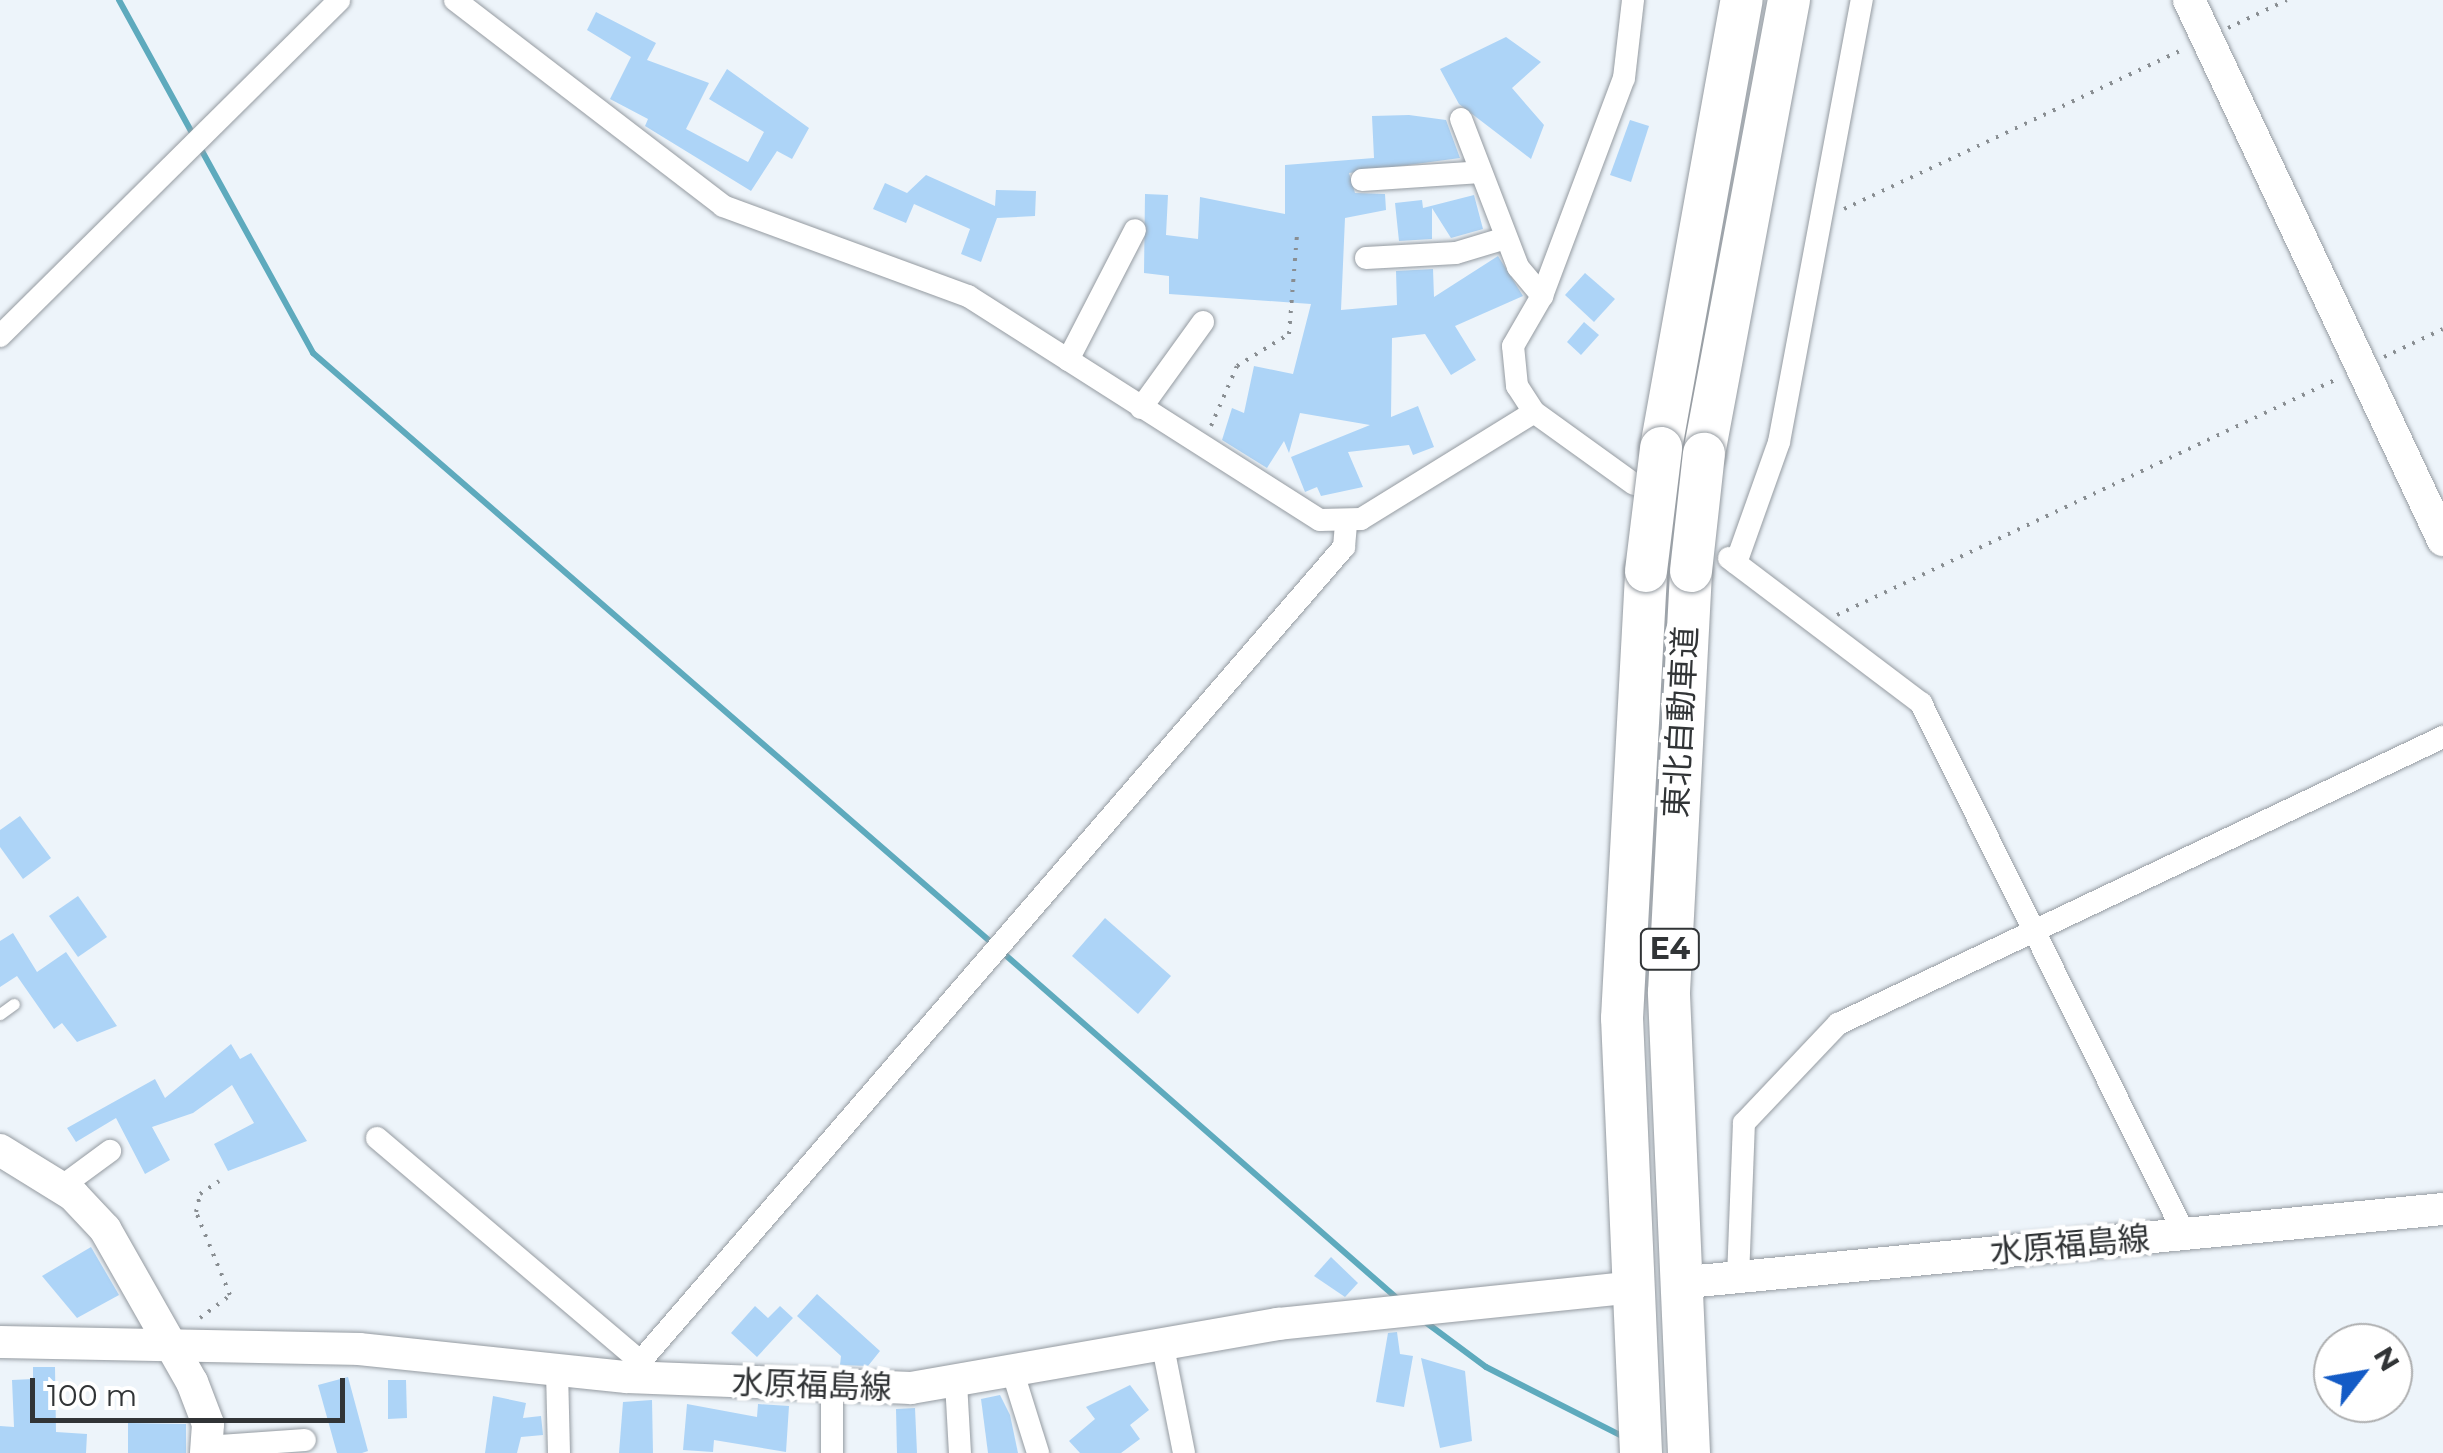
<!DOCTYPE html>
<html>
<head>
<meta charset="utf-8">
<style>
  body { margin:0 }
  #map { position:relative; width:2443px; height:1453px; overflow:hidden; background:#edf4fa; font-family:Montserrat,"Noto Sans JP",sans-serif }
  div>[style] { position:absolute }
  .stream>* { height:6px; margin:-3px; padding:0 3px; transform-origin:3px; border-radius:3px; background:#5eaabd }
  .building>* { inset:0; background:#add4f7 }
  .path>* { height:4px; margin-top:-2px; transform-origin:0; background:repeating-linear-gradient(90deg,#898e92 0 2.5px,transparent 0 10.5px) }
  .roads { filter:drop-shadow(0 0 2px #959ba1) drop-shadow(0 0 2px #959ba1) }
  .lane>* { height:11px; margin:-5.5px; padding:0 5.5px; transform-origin:5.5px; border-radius:5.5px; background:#fff }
  .street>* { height:22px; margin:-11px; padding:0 11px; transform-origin:11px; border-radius:11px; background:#fff }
  .secondary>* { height:32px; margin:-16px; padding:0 16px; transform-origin:16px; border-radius:16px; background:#fff }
  .highway>* { height:42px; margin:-21px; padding:0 21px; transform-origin:21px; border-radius:21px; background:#fff }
  .bridges { filter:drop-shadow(0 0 2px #959ba1) drop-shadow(0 0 2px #959ba1) }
  .highway-bridge>* { height:42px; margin:-21px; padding:0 21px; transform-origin:21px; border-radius:21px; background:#fff }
  span { translate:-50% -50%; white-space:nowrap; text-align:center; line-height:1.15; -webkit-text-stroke:9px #fff; paint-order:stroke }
  .shield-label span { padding:2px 8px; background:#fff; border:2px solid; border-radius:8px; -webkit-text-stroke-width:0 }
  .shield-label { font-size:30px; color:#313436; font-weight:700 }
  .street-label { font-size:32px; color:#313436 }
  .north { position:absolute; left:2313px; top:1323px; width:100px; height:100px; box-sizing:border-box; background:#fff; border:2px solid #adaeaf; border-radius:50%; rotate:59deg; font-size:28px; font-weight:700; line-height:40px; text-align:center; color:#313436 }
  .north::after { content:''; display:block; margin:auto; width:35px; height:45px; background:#135bc6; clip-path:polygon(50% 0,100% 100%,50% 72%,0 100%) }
  .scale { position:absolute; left:30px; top:1378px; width:315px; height:45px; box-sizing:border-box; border:5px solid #313436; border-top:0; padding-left:12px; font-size:30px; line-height:35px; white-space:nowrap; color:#313436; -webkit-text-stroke:8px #fff; paint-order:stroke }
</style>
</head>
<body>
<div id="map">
  <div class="stream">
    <i style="left:119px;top:0;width:403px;rotate:61.2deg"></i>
    <i style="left:313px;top:353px;width:901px;rotate:40.99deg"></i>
    <i style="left:1002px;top:952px;width:528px;rotate:41.24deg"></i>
    <i style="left:1424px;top:1321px;width:77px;rotate:36.6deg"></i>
    <i style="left:1486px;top:1367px;width:155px;rotate:26.9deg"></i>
  </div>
  <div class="building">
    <i style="clip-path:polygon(596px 12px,656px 43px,647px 60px,709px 83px,686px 129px,748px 162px,764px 132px,709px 99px,727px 69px,809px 128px,792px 159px,777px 151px,751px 191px,645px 126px,648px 119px,610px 99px,631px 57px,587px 30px)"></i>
    <i style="clip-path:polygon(1506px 37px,1541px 62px,1512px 88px,1544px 125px,1531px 159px,1459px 104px,1440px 69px)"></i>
    <i style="clip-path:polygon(1409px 115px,1446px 120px,1460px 158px,1349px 173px,1355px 193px,1385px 194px,1386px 210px,1345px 218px,1341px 310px,1397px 305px,1396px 271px,1433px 269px,1434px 297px,1498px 256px,1523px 296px,1455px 326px,1476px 360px,1451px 375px,1425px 334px,1392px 338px,1391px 417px,1418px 406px,1434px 447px,1413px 455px,1409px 445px,1348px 452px,1363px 487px,1321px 496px,1317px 487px,1305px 492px,1291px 457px,1370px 425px,1300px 413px,1289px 453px,1284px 441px,1267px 468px,1222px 440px,1232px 408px,1244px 413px,1254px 366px,1293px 374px,1311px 304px,1169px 294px,1169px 276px,1144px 273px,1145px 194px,1168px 195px,1166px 235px,1198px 239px,1200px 197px,1285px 214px,1285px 165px,1374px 158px,1372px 116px)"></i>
    <i style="clip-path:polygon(1630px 120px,1649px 126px,1631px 182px,1610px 175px)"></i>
    <i style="clip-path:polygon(926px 175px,995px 206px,996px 190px,1036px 191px,1035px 216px,997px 218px,981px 262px,961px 254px,970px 229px,914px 204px,906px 223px,873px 209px,885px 183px,907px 193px)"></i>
    <i style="clip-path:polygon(1474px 195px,1483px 229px,1451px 238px,1432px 208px,1432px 239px,1399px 241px,1395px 203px,1422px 200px,1423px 208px)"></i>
    <i style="clip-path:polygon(1585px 273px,1615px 299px,1594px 322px,1565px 295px)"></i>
    <i style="clip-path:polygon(1584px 322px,1599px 335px,1581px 355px,1567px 342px)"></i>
    <i style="clip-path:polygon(20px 816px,51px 858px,23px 879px,0 847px,0 830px)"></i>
    <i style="clip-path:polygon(78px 896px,107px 937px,78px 957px,49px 916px)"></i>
    <i style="clip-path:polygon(1105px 918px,1171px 976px,1138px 1014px,1072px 956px)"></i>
    <i style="clip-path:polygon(13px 933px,37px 972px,66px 952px,117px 1026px,77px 1042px,62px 1023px,54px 1029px,17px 976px,0 987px,0 941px)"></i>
    <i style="clip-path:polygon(231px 1044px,240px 1059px,251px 1053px,307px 1141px,228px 1171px,214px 1144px,254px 1123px,232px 1085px,193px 1113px,152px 1127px,170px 1160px,145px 1174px,116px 1118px,76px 1142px,67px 1128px,155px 1079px,165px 1098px)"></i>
    <i style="clip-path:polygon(91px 1247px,119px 1295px,77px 1318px,42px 1276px)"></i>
    <i style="clip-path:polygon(1331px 1257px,1358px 1283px,1345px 1297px,1314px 1276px)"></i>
    <i style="clip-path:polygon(817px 1294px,880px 1351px,868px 1366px,840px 1365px,841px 1356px,797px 1316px)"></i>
    <i style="clip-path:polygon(755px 1306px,768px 1318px,780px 1306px,793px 1318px,757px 1357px,731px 1333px)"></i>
    <i style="clip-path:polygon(1397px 1332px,1400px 1354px,1413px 1356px,1404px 1407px,1376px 1402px,1388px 1333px)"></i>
    <i style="clip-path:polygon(1421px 1358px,1465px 1371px,1472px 1441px,1440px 1448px)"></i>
    <i style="clip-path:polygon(33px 1367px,55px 1367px,56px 1432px,87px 1434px,86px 1453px,0 1453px,0 1426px,14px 1427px,12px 1380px,33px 1379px)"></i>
    <i style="clip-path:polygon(348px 1377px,368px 1451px,362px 1453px,337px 1453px,318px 1385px)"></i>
    <i style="clip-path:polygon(388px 1380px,406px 1380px,407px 1418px,388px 1419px)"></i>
    <i style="clip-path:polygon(1130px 1385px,1149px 1410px,1130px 1425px,1140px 1439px,1121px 1453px,1080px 1453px,1069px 1441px,1095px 1419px,1086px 1407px)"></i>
    <i style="clip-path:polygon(1000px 1395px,1010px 1415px,1018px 1453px,988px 1453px,981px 1399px)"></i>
    <i style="clip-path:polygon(493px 1396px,526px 1403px,523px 1418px,541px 1416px,543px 1435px,521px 1437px,517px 1453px,485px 1453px)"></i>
    <i style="clip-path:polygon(652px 1400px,653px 1453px,619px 1453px,623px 1402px)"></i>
    <i style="clip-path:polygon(687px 1404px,757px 1417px,758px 1404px,789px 1406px,786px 1452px,714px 1440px,713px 1452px,683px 1450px)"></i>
    <i style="clip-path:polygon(915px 1408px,917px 1453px,897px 1453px,896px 1409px)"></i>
    <i style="clip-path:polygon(128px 1423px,186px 1424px,186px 1453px,128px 1453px)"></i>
  </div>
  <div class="path">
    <i style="left:2228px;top:28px;width:65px;rotate:-25.4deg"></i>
    <i style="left:1844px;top:209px;width:376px;rotate:-25.2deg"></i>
    <i style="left:2384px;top:357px;width:65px;rotate:-25.4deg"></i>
    <i style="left:1211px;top:426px;width:65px;rotate:-66.6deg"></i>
    <i style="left:1237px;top:366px;width:61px;rotate:-31.6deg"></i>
    <i style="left:1289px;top:334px;width:99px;rotate:-85.4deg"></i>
    <i style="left:1837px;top:615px;width:555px;rotate:-25.27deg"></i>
    <i style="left:200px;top:1318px;width:38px;rotate:-37deg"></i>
    <i style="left:230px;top:1295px;width:90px;rotate:-112.3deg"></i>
    <i style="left:196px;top:1212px;width:18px;rotate:-77deg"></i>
    <i style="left:200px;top:1194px;width:23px;rotate:-34deg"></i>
  </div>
  <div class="roads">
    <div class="lane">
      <i style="left:0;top:1014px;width:17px;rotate:-36deg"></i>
    </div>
    <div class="street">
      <i style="left:455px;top:0;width:338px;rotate:37.5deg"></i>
      <i style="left:723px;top:206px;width:261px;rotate:20.2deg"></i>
      <i style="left:968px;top:296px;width:417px;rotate:32.5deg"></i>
      <i style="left:1320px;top:520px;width:41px;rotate:-1.4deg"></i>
      <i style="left:1361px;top:519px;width:203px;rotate:-31.7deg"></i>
      <i style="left:1534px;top:412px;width:123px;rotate:35.8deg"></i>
      <i style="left:1461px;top:119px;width:159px;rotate:68.9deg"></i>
      <i style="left:1518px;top:267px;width:38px;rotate:50deg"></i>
      <i style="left:1362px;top:180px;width:119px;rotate:-3.8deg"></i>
      <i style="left:1366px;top:258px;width:90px;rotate:-3.2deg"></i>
      <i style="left:1456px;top:253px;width:52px;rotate:-16.7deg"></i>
      <i style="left:0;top:336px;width:477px;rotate:-44.7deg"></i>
      <i style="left:1068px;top:360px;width:146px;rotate:-62.7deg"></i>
      <i style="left:1141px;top:408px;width:106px;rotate:-54.2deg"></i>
      <i style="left:1534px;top:412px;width:31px;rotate:-123deg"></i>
      <i style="left:1517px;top:386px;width:40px;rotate:-95.7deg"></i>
      <i style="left:1513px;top:346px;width:58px;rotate:-59.9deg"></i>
      <i style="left:1542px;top:296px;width:233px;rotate:-69.4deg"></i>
      <i style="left:1624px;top:78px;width:79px;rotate:-83.4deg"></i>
      <i style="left:1729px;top:558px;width:241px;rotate:37.1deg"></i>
      <i style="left:1921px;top:703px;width:594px;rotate:63.61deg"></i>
      <i style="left:1736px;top:563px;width:128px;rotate:-70.4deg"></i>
      <i style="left:1779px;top:442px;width:450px;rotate:-79.4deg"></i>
      <i style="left:377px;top:1138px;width:340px;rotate:40.3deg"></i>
      <i style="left:61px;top:1187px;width:61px;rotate:-36.3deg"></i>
      <i style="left:1738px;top:1278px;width:155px;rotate:-87.8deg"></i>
      <i style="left:1744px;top:1123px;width:137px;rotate:-46.5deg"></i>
      <i style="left:1838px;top:1024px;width:670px;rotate:-25.38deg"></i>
      <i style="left:1163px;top:1347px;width:108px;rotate:78.8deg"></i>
      <i style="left:557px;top:1371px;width:82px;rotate:88.6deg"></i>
      <i style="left:1013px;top:1373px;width:84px;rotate:72.6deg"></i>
      <i style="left:627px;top:1377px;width:1097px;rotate:-49.18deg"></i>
      <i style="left:1344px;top:547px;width:25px;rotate:-85deg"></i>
      <i style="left:956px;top:1382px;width:71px;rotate:86.8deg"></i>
      <i style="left:206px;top:1447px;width:99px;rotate:-4deg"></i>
      <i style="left:832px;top:1453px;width:64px;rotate:-90deg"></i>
    </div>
    <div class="secondary">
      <i style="left:2189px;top:0;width:597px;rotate:64.81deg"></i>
      <i style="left:0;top:1150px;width:86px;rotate:31.7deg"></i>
      <i style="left:73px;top:1195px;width:47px;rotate:46.7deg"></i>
      <i style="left:105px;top:1229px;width:176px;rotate:60.4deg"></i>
      <i style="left:192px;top:1382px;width:45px;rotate:69.1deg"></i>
      <i style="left:208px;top:1424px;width:29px;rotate:94deg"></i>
      <i style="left:1698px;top:1281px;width:748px;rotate:-5.52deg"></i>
      <i style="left:0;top:1342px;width:359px;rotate:1.1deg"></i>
      <i style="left:359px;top:1349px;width:269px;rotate:6deg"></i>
      <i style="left:627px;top:1377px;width:284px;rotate:2.2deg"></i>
      <i style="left:911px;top:1388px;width:373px;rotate:-9.9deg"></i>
      <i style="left:1278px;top:1324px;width:342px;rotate:-5.9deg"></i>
    </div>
    <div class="highway">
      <i style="left:1661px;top:448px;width:455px;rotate:-79.8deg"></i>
      <i style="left:1704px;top:454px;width:462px;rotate:-79.4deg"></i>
      <i style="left:1641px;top:1453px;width:435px;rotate:-92.5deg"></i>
      <i style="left:1622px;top:1018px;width:448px;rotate:-86.9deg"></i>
      <i style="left:1689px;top:1453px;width:461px;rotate:-92.5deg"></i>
      <i style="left:1669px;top:992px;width:422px;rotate:-87deg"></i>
    </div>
  </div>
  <div class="bridges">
    <div class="highway-bridge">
      <i style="left:1646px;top:571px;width:124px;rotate:-83deg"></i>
      <i style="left:1691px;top:571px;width:118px;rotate:-83.7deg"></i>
    </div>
  </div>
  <div class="shield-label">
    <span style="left:1670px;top:949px">E4</span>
  </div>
  <div class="street-label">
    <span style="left:1681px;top:722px;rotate:-87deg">東北自動車道</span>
    <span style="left:2070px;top:1245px;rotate:-5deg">水原福島線</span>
    <span style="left:812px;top:1385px;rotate:2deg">水原福島線</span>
  </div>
  <div class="north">N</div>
  <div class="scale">100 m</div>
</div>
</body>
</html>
